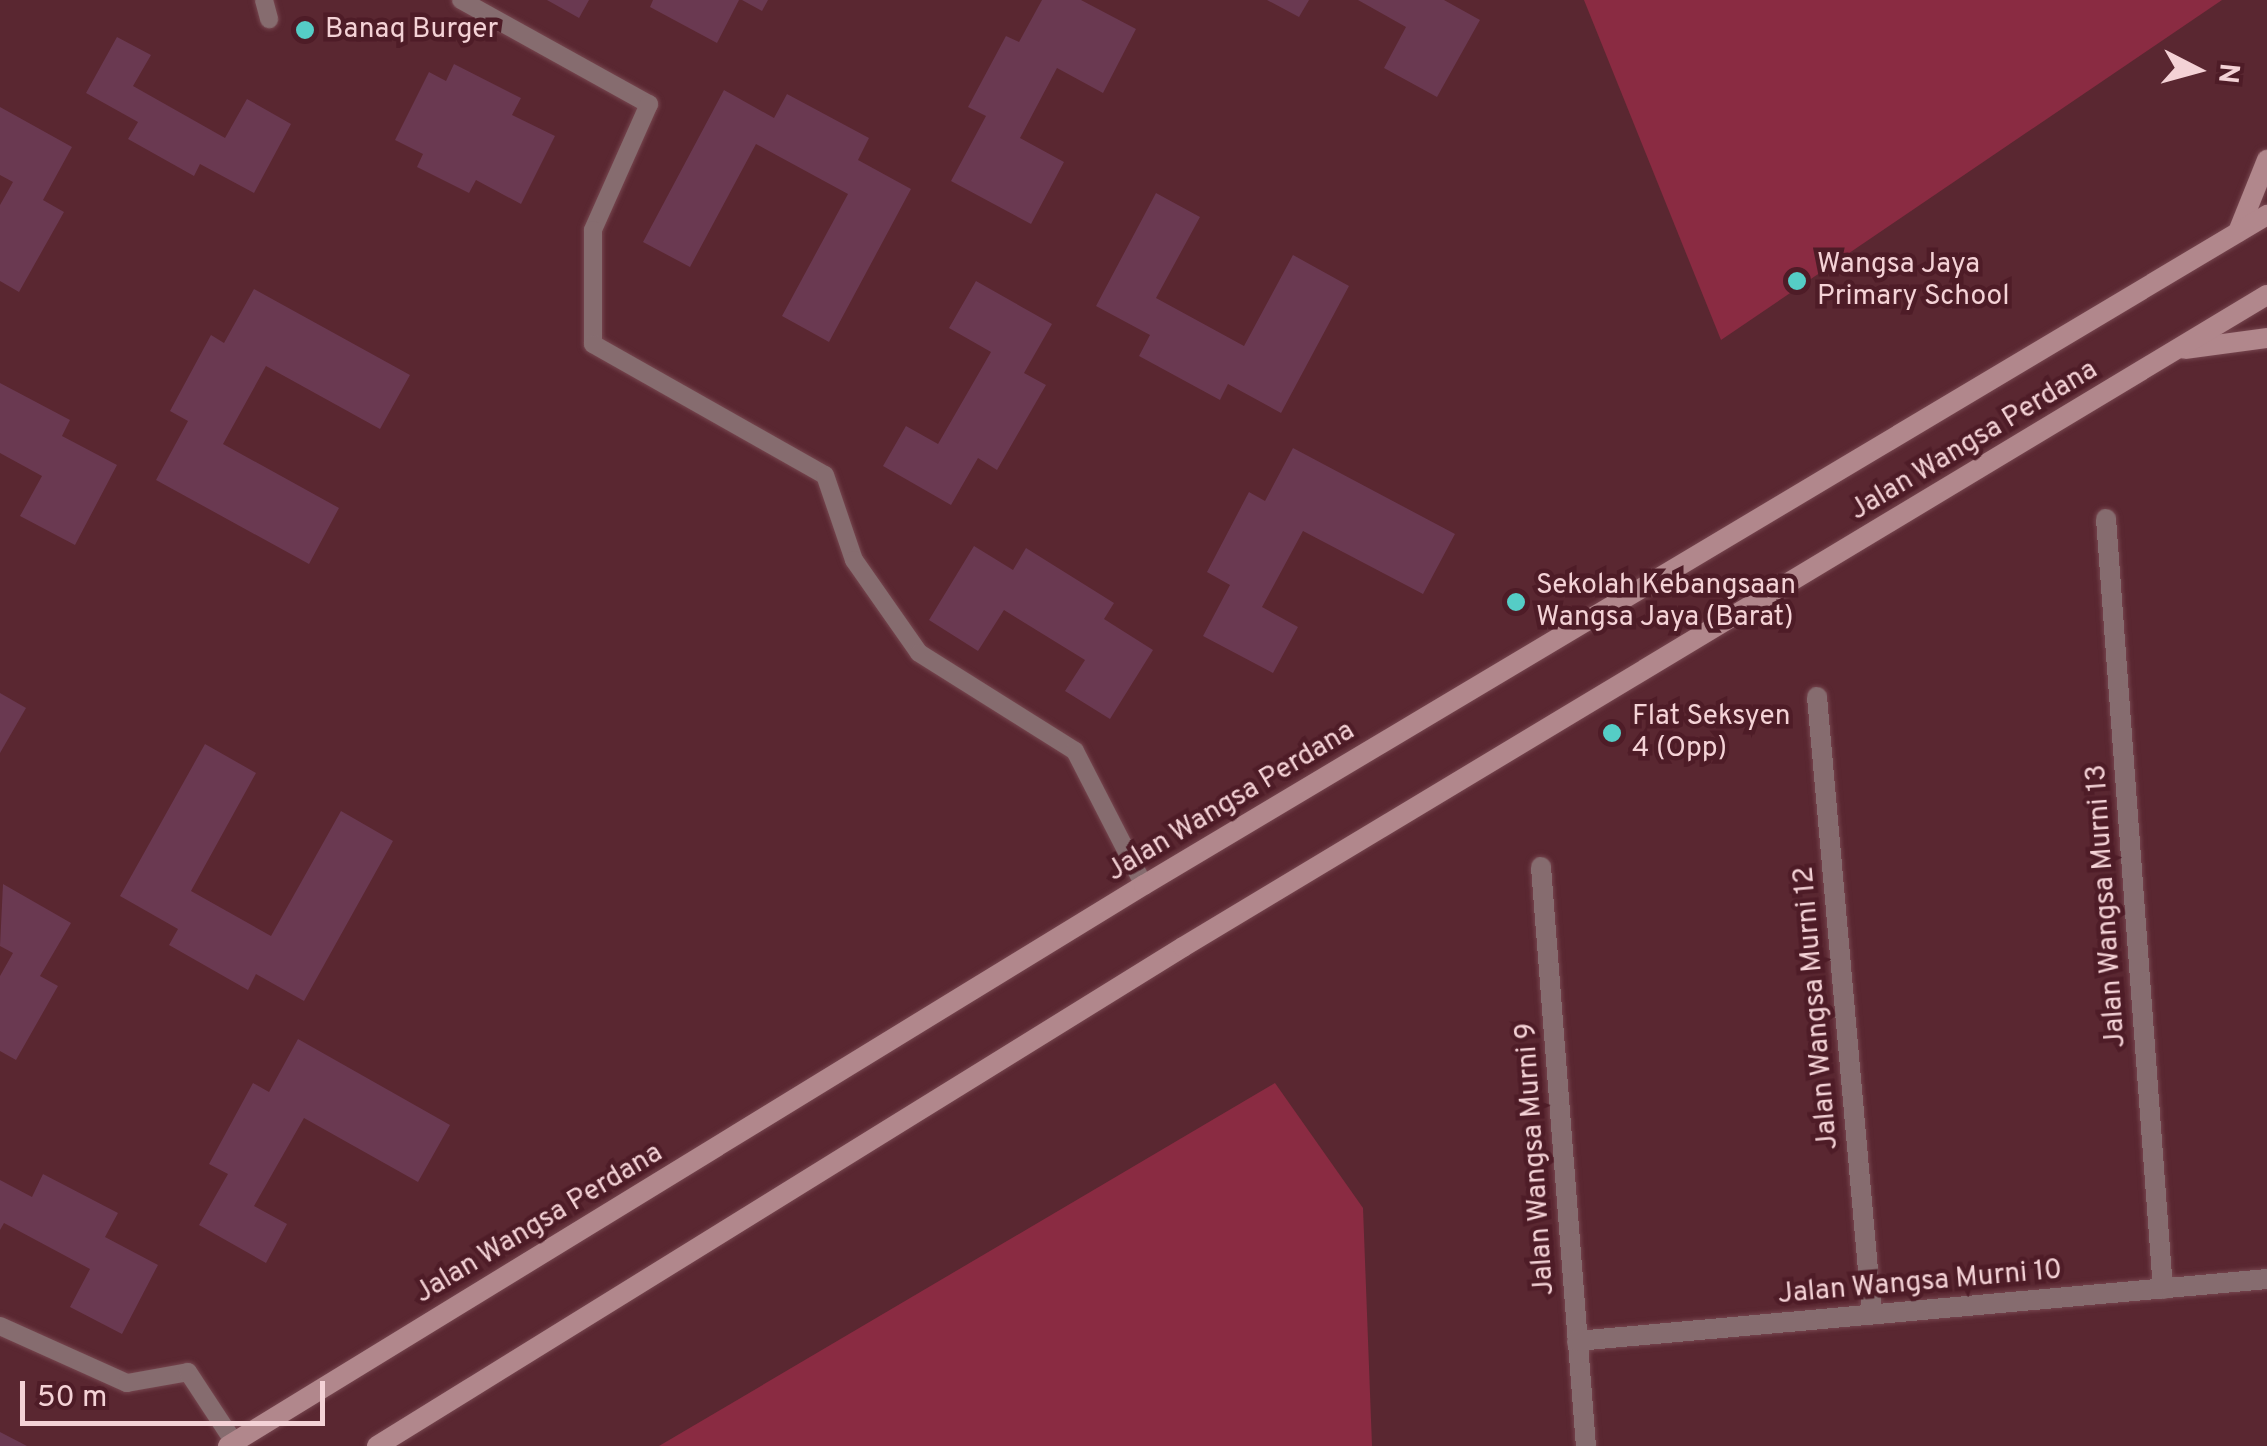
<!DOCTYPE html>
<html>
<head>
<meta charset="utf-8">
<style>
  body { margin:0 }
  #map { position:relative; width:2267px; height:1446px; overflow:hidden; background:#5a2731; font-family:Overpass,sans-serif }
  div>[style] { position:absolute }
  .green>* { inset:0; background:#8a2b42 }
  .building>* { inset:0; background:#6a3951 }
  .roads { filter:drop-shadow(0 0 2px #76464f) drop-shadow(0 0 2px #76464f) }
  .lane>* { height:18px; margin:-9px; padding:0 9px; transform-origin:9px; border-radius:9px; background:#866c6f }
  .street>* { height:20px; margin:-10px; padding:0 10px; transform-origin:10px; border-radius:10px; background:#866c6f }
  .secondary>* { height:20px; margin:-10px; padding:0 10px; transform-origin:10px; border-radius:10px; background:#b1878c }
  .dots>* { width:28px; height:28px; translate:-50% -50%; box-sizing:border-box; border:5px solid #4e1c27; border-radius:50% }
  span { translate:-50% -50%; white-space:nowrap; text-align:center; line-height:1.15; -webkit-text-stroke:9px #4e1c27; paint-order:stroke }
  .poi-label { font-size:28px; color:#f4d2d6 }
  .left { translate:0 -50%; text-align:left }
  .street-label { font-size:28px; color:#f4d2d6 }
  .north { position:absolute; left:2147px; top:20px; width:100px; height:100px; -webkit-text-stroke:8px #4e1c27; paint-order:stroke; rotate:96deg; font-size:28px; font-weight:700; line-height:40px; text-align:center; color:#f4d2d6 }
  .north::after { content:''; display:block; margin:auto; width:35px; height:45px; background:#f4d2d6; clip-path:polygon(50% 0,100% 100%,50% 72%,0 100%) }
  .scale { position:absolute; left:20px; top:1381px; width:305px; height:45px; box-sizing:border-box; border:5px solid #f4d2d6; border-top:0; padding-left:12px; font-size:30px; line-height:35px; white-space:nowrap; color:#f4d2d6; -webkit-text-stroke:8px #4e1c27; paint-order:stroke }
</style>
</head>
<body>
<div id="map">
  <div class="green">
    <i style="clip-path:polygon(1584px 0,2222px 0,1721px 340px)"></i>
    <i style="clip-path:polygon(1275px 1083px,1363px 1208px,1372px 1446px,659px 1446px)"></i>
  </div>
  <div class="building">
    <i style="clip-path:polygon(547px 0,589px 0,579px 18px)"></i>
    <i style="clip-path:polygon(653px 0,739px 0,717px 43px,650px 7px)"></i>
    <i style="clip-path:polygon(742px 0,768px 0,762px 11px)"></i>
    <i style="clip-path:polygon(1042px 0,1081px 0,1136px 29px,1103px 93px,1057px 68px,1020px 138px,1064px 162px,1031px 224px,951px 181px,986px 116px,968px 107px,1006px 36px,1019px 42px)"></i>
    <i style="clip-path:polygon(1267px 0,1309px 0,1299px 17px)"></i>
    <i style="clip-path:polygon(1358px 0,1444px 0,1480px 20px,1437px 97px,1384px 68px,1406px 27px)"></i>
    <i style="clip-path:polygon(117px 37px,151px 55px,133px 86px,225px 138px,247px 99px,291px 124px,254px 193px,200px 164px,194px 176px,128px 139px,138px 122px,86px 93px)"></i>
    <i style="clip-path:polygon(454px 64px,521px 98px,512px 115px,555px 136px,521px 204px,476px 180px,469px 193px,417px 167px,423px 154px,395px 140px,429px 72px,446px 81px)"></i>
    <i style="clip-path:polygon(724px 90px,774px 118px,787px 94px,869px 138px,858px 160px,911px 189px,829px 342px,782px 316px,848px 194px,756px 144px,690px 267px,643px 242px)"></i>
    <i style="clip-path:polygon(0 107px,72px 147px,43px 200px,64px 212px,19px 292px,0 281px,0 205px,13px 182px,0 175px)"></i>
    <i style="clip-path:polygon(1156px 193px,1200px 217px,1156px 298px,1244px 346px,1293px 255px,1349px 286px,1281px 413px,1228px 384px,1220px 400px,1139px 356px,1150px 335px,1096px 306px)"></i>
    <i style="clip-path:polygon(976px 281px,1052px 324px,1024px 373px,1046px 385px,997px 470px,978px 458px,951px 505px,883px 466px,906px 426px,938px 444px,991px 352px,949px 328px)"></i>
    <i style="clip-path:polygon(254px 289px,410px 375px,380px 429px,266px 366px,223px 444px,339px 508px,309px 564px,156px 480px,188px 421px,170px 411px,211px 335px,224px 343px)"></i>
    <i style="clip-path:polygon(0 383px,70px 420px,62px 436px,117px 465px,75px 545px,20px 516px,42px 476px,0 453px)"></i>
    <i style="clip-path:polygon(1293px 448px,1455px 534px,1423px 594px,1303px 531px,1262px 607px,1298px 627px,1273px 673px,1203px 636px,1230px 585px,1207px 572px,1249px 492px,1265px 501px)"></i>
    <i style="clip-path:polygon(974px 546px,1013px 570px,1026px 548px,1114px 603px,1104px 619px,1153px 650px,1110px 719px,1065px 691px,1085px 660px,1004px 610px,978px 651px,929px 620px)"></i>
    <i style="clip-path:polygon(0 693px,26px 708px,0 753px)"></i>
    <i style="clip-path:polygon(205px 744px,256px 773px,191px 891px,271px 936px,341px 811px,393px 841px,304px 1001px,256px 974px,248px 990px,169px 945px,178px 929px,120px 896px)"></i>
    <i style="clip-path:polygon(3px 884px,71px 923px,40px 976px,58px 986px,16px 1060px,0 1051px,0 976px,13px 953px,0 946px)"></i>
    <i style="clip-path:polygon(298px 1039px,450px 1125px,418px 1182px,304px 1118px,254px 1206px,287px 1224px,266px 1263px,199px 1225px,228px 1174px,209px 1164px,253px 1083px,269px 1092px)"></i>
    <i style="clip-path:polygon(43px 1174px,118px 1213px,105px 1237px,158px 1265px,122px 1334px,70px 1307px,90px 1269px,4px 1223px,0 1230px,0 1180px,32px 1197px)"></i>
    <i style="clip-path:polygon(0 1432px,27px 1446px,0 1446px)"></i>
  </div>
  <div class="roads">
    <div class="lane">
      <i style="left:264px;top:0;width:20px;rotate:75deg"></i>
      <i style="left:461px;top:0;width:215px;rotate:29deg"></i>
      <i style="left:649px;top:104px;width:138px;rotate:114deg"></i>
      <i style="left:593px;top:230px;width:114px;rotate:90deg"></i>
      <i style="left:593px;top:344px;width:266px;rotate:29.5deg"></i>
      <i style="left:825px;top:475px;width:90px;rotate:71.2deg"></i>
      <i style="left:854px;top:560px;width:113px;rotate:55deg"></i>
      <i style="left:919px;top:653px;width:184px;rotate:32.1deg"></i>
      <i style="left:1075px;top:751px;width:151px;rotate:62.8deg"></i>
      <i style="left:0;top:1326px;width:139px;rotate:24.2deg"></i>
      <i style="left:127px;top:1383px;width:62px;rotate:-10.2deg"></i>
      <i style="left:188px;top:1372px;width:84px;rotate:56.7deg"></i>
    </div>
    <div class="street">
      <i style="left:2106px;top:519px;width:772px;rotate:85.77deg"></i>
      <i style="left:1817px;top:697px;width:620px;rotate:84.91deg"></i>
      <i style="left:1541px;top:867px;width:581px;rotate:85.56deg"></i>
      <i style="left:1577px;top:1341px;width:693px;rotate:-5.13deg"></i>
    </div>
    <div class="secondary">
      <i style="left:2238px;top:232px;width:78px;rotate:-68.1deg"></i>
      <i style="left:2185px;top:349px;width:83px;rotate:-7.6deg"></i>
      <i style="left:228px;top:1446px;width:1074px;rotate:-31.49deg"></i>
      <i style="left:1144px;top:885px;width:1308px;rotate:-30.82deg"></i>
      <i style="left:377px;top:1446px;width:948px;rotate:-31.76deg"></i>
      <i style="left:1183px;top:947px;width:1265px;rotate:-31.03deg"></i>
    </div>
  </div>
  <div class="dots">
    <i style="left:305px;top:30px;background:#55cdc6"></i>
    <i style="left:1797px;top:281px;background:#55cdc6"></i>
    <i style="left:1516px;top:602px;background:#55cdc6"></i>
    <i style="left:1612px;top:733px;background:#55cdc6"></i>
  </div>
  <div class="poi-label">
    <span class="left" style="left:325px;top:30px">Banaq Burger</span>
    <span class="left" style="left:1817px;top:281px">Wangsa Jaya<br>Primary School</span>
    <span class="left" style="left:1536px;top:602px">Sekolah Kebangsaan<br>Wangsa Jaya (Barat)</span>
    <span class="left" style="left:1632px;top:733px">Flat Seksyen<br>4 (Opp)</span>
  </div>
  <div class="street-label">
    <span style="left:1974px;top:441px;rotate:-31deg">Jalan Wangsa Perdana</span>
    <span style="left:1231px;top:802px;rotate:-31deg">Jalan Wangsa Perdana</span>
    <span style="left:2107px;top:906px;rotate:-94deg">Jalan Wangsa Murni 13</span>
    <span style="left:1817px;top:1008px;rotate:-95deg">Jalan Wangsa Murni 12</span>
    <span style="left:1536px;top:1159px;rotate:-94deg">Jalan Wangsa Murni 9</span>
    <span style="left:539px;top:1224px;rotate:-31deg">Jalan Wangsa Perdana</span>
    <span style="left:1920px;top:1283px;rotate:-5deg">Jalan Wangsa Murni 10</span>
  </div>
  <div class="north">N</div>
  <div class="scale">50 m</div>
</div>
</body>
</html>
